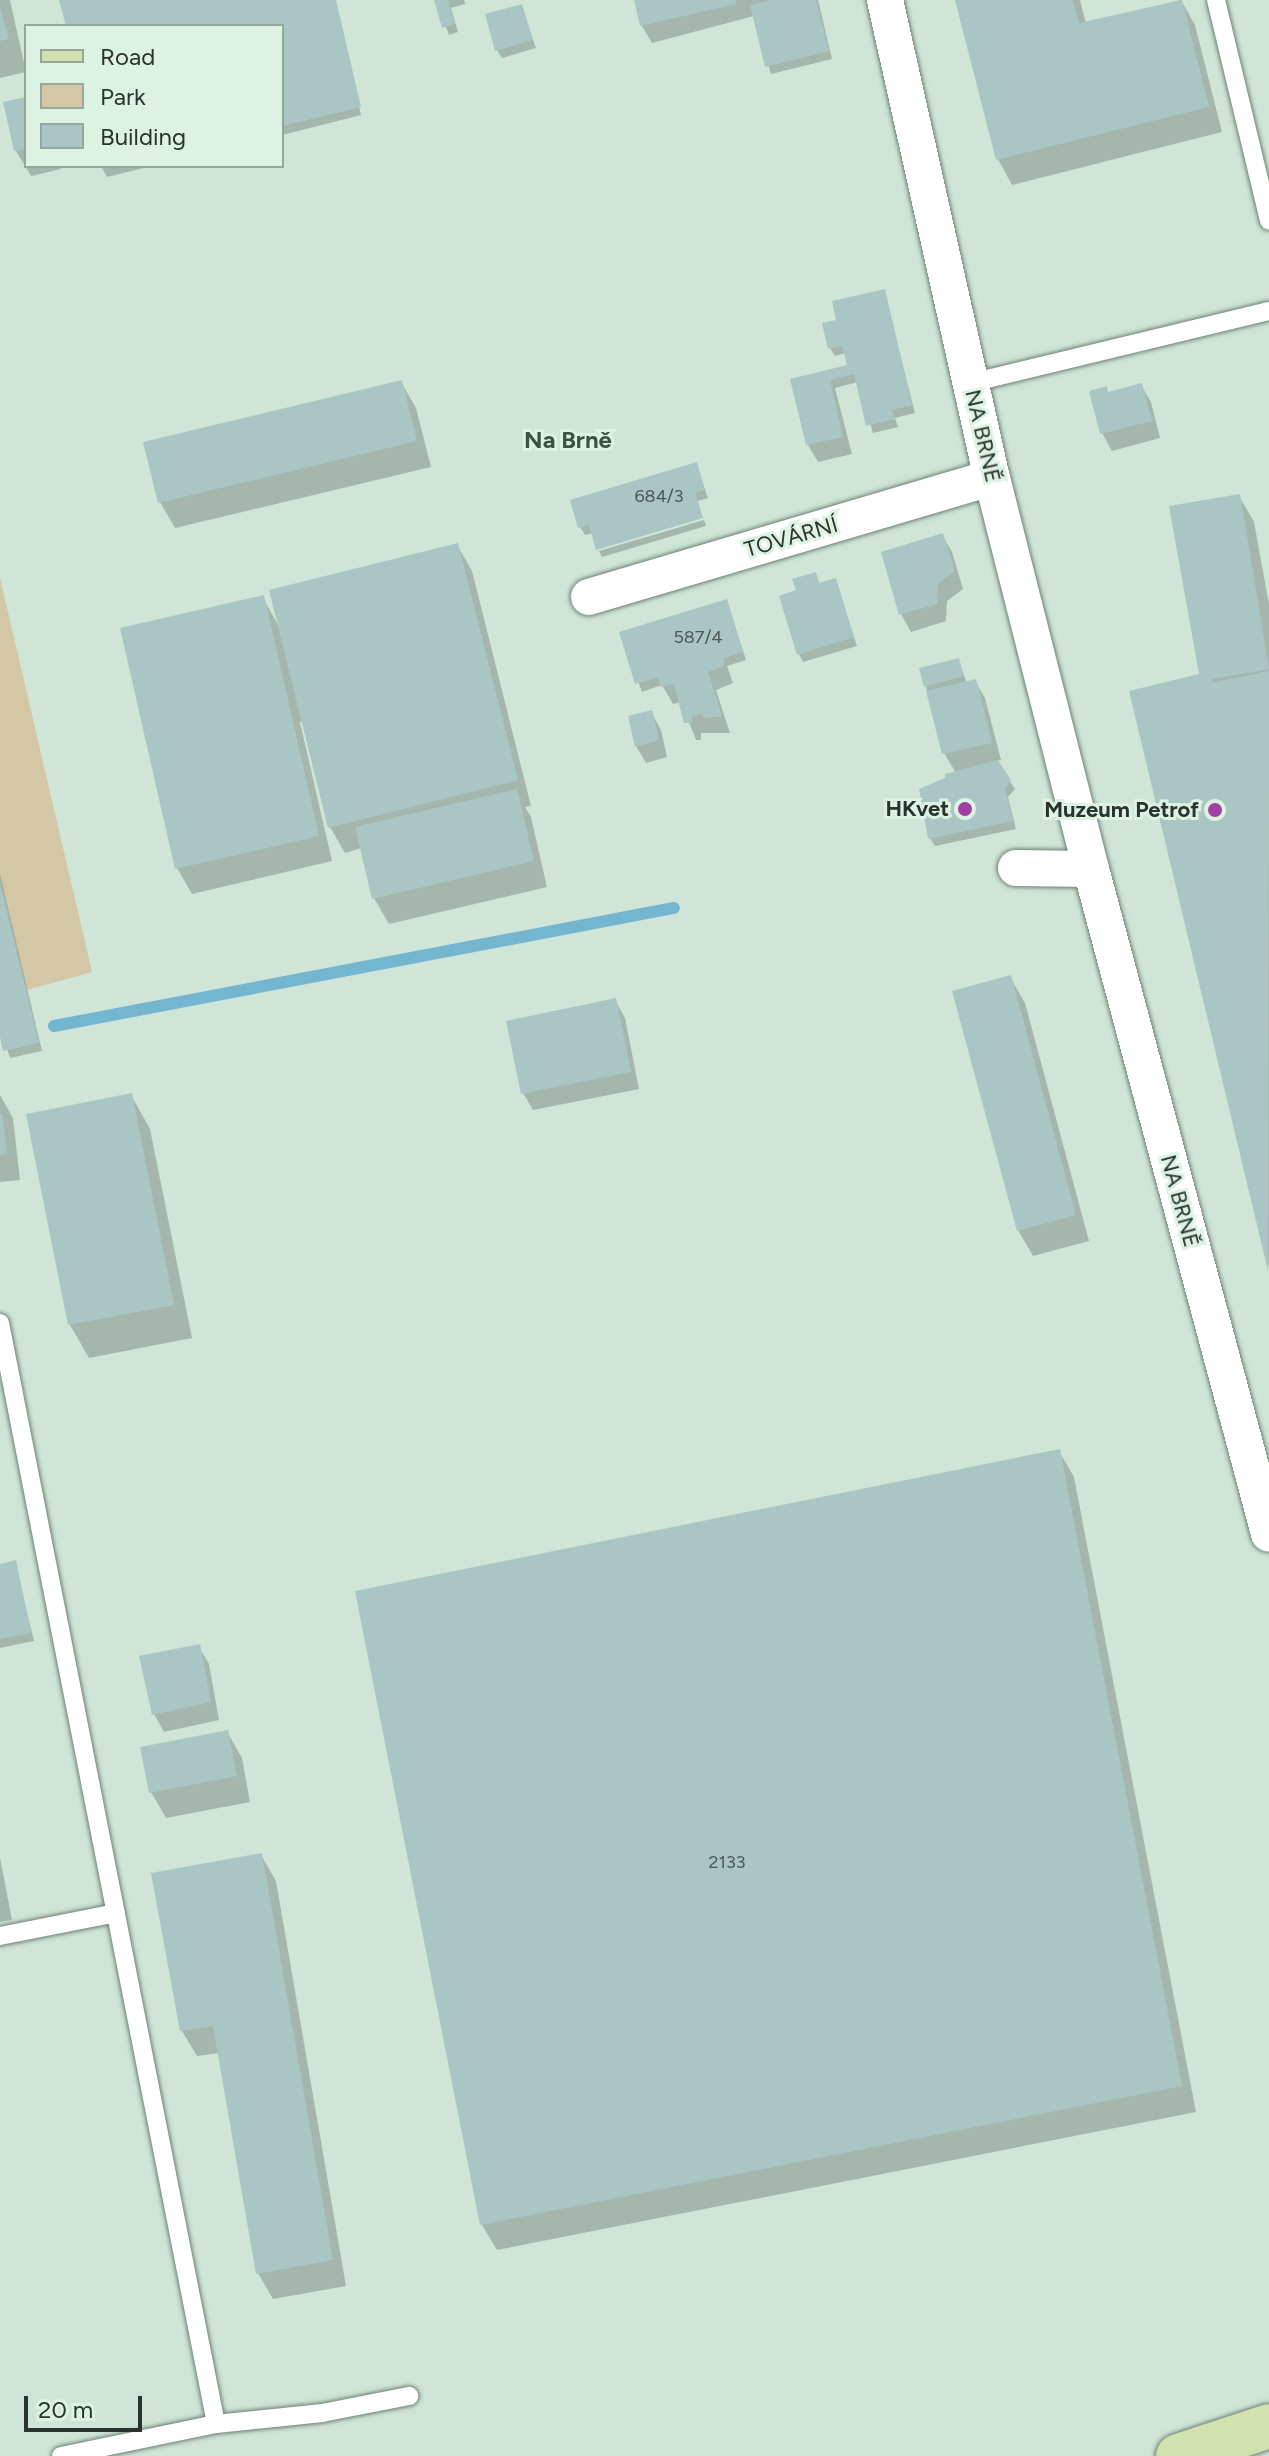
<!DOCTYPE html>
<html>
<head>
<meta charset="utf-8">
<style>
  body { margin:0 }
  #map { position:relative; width:1269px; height:2456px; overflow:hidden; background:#cfe5d7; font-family:Figtree,sans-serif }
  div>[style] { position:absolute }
  .green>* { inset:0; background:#d3c7a6 }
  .shadow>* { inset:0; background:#0003 }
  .stream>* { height:12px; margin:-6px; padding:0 6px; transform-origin:6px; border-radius:6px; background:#74b5d0 }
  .building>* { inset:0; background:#a9c6c4 }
  .roads { filter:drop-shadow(0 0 2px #6e8275) drop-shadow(0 0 2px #6e8275) }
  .lane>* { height:18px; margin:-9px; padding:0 9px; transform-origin:9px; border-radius:9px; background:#fff }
  .street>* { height:36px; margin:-18px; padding:0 18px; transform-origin:18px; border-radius:18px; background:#fff }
  .primary>* { height:44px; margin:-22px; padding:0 22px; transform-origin:22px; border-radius:22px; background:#d1e2af }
  .dots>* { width:22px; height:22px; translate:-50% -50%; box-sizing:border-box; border:4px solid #dcf3e4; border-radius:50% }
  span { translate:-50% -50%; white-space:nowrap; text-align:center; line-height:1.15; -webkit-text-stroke:6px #dcf3e4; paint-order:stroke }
  .number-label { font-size:18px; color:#4a5853 }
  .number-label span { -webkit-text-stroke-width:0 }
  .street-label { font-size:22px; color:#2a332d }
  .poi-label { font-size:22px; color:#2a332d; font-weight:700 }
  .right { translate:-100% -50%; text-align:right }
  .neighbourhood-label { font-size:24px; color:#3e5145; font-weight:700 }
  .legend { position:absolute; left:24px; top:24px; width:260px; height:144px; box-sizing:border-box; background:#dcf3e4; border:2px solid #95a69b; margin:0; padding:10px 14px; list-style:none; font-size:24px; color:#2a332d }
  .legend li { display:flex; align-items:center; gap:16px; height:40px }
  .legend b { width:40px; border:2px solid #95a69b }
  .scale { position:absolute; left:24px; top:2396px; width:118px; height:36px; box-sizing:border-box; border:4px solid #2a332d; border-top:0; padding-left:10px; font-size:24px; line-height:28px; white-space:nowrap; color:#2a332d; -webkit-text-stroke:6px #dcf3e4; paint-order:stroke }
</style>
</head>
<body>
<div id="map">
  <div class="green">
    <i style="clip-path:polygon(0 578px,92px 972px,27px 990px,0 876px)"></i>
  </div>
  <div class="shadow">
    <i style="clip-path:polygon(0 0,10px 0,26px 72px,0 78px)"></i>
    <i style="clip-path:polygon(62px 0,333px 0,361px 115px,282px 135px,282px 26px,68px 26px)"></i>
    <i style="clip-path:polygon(436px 0,464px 0,465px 4px,451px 8px,458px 32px,449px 35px)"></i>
    <i style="clip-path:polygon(636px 0,818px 0,832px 59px,771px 74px,754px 16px,652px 43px,642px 26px)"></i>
    <i style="clip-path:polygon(958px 0,1080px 0,1086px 23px,1181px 0,1195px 25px,1222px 132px,1012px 185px,998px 159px)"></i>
    <i style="clip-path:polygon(521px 6px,536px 48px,502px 58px,497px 50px)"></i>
    <i style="clip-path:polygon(26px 99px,26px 166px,60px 166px,61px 169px,31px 176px,16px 151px,6px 103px)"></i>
    <i style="clip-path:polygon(101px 166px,152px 166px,107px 177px)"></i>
    <i style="clip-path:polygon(884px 291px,915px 413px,895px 418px,898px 427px,873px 433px,858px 382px,835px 388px,852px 454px,818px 462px,808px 445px,793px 380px,849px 367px,846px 353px,835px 356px,830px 348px,838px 321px)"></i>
    <i style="clip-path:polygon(401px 382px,416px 408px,431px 467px,175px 528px,160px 502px)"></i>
    <i style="clip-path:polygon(1141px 385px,1151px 402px,1160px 438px,1112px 451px,1102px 433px,1106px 388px,1109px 394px)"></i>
    <i style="clip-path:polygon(696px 464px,708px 498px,698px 501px,702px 516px,597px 548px,593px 533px,585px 535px,580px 527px)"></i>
    <i style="clip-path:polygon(1239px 496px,1254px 522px,1269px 604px,1269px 1267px,1132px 692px,1201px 675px)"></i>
    <i style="clip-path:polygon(704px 520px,706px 526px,602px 557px,599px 551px)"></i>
    <i style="clip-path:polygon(942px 535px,952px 552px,963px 589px,947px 601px,946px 621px,911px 632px,901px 614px)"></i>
    <i style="clip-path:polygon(457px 545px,472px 571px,531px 806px,525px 807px,531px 817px,547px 887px,389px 924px,374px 898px,362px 848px,345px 853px,330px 827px,304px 721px,300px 722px,332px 861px,192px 894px,177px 868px,263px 598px,278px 625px)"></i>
    <i style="clip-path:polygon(815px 574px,820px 585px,835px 581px,857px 646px,803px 662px,799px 654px,798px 592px)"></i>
    <i style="clip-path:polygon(727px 601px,746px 660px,727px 666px,733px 683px,716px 690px,730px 733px,701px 733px,701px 740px,696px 740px,681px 702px,673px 704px,662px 685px,642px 692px,621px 633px)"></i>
    <i style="clip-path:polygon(958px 660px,967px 683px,975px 681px,985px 698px,1001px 760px,996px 761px,1015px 789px,1008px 797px,1016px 829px,935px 846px,930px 838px,956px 773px,944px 753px,926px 686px)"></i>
    <i style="clip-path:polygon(651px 712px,661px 730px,667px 757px,646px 763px,636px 746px)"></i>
    <i style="clip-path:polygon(0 874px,42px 1051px,10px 1058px,0 1028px)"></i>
    <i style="clip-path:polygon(1010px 977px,1025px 1003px,1089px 1241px,1033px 1256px,1018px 1230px)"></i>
    <i style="clip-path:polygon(615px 1000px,625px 1018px,639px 1089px,533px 1110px,523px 1093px)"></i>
    <i style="clip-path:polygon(0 1095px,13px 1118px,20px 1180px,0 1182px)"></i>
    <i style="clip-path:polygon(131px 1095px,150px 1129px,192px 1338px,89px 1358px,70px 1325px)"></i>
    <i style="clip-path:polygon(1059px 1451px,1074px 1477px,1196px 2112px,497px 2250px,482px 2225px)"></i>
    <i style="clip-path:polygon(15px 1563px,34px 1641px,0 1648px,0 1566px)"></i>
    <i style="clip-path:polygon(199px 1647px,209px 1664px,219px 1720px,164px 1732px,154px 1714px)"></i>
    <i style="clip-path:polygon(227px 1732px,242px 1758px,250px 1802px,166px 1818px,151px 1792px)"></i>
    <i style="clip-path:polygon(261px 1855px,276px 1881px,346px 2286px,273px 2299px,258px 2273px,219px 2053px,197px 2056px,182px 2031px)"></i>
    <i style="clip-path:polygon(0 1858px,12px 1920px,0 1922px)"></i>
  </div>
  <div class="stream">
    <i style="left:54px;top:1026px;width:631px;rotate:-10.78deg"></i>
  </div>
  <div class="building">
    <i style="clip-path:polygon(59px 0,336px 0,361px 107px,282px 126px,282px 26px,66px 26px)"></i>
    <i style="clip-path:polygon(434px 0,448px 0,455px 24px,442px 28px)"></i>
    <i style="clip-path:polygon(634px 0,735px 0,736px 4px,640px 26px)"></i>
    <i style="clip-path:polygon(771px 0,816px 0,829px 51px,765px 67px,750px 5px)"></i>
    <i style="clip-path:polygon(955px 0,1073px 0,1079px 23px,1182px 0,1209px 107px,996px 160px)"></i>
    <i style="clip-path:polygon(522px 4px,533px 40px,495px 51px,485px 14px)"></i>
    <i style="clip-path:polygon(0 7px,9px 39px,0 41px)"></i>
    <i style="clip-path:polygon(26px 97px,26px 149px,14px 151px,3px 102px)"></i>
    <i style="clip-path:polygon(885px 289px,912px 405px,892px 410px,895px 419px,866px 426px,854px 374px,830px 380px,843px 437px,806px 445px,790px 379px,847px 365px,842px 346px,828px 349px,822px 323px,836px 320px,832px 301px)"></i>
    <i style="clip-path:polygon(402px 380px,417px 441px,158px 503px,143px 442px)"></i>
    <i style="clip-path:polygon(1142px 383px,1152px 421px,1100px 434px,1089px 391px,1107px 386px,1108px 392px)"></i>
    <i style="clip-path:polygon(697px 462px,705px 490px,695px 493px,703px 518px,596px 550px,589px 525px,578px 528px,570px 500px)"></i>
    <i style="clip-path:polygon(1240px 494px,1269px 669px,1211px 679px,1212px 683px,1269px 671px,1268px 1271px,1129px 691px,1199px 674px,1169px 506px)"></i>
    <i style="clip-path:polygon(943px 533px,955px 571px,938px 584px,937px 604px,899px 615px,881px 552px)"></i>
    <i style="clip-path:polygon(458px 543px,518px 780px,328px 828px,269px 590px)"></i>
    <i style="clip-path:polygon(816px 572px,819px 583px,836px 578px,854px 637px,797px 655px,779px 596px,796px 590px,792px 579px)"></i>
    <i style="clip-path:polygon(264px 595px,319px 836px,175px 869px,120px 628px)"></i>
    <i style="clip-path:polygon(727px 599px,743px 652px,724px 658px,724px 666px,708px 672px,722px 716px,705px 718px,701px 714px,692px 716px,692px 723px,684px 723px,674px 684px,661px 687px,658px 677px,635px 684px,619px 632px)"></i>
    <i style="clip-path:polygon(959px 658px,964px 676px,924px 687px,919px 668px)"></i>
    <i style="clip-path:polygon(976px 679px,992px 743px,942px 754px,926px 691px)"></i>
    <i style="clip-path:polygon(652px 710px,659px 740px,635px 747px,628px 716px)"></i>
    <i style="clip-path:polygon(998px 760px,1011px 780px,1005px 788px,1013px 821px,928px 839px,919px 789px,945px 778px,945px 774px)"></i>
    <i style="clip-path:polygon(517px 789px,534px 861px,372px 899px,355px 827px)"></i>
    <i style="clip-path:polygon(0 884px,39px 1043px,3px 1051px,0 1037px)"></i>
    <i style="clip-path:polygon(1011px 975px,1076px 1215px,1017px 1231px,952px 991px)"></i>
    <i style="clip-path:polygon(616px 998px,631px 1072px,521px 1094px,506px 1021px)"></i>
    <i style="clip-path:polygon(132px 1093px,174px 1305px,68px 1325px,26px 1114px)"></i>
    <i style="clip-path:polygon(2px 1113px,7px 1154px,0 1155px,0 1114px)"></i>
    <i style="clip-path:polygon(1060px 1449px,1182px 2086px,480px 2225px,355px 1591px)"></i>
    <i style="clip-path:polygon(16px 1560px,31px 1633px,0 1639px,0 1564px)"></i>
    <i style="clip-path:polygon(200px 1644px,211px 1702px,152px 1715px,139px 1656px)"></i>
    <i style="clip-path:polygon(228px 1730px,237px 1776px,149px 1793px,140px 1747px)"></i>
    <i style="clip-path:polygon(262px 1853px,333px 2260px,256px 2274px,213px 2026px,180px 2031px,151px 1873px)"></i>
  </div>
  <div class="roads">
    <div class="lane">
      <i style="left:1216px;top:0;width:227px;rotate:76.5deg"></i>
      <i style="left:971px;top:383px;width:307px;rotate:-13.6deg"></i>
      <i style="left:0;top:1323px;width:1122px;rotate:78.9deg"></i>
      <i style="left:0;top:1936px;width:118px;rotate:-11.2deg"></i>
      <i style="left:61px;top:2456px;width:158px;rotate:-11.7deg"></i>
      <i style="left:216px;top:2424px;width:107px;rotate:-5.9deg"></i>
      <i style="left:322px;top:2413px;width:89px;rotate:-11.1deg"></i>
    </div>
    <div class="street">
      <i style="left:885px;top:0;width:490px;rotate:77.4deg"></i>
      <i style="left:992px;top:478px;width:403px;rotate:75.8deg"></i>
      <i style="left:1091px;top:869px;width:688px;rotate:75.01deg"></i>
      <i style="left:589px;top:597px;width:420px;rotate:-16.5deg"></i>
      <i style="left:1016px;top:868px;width:75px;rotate:0.8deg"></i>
    </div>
    <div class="primary">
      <i style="left:1178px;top:2456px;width:96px;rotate:-18.2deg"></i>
    </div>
  </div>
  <div class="dots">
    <i style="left:965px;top:809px;background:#a33ea3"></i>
    <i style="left:1215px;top:810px;background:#a33ea3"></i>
  </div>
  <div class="number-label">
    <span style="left:659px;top:496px">684/3</span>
    <span style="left:698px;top:637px">587/4</span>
    <span style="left:727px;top:1862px">2133</span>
  </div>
  <div class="street-label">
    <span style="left:983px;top:436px;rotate:77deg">NA BRNĚ</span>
    <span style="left:791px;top:537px;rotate:-16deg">TOVÁRNÍ</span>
    <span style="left:1180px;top:1201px;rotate:75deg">NA BRNĚ</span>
  </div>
  <div class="poi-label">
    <span class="right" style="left:949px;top:809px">HKvet</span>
    <span class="right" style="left:1199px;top:810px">Muzeum Petrof</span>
  </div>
  <div class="neighbourhood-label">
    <span style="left:568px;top:440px">Na Brně</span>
  </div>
  <ul class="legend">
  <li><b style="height:10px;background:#d1e2af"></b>Road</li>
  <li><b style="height:22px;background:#d3c7a6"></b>Park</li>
  <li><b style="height:22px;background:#a9c6c4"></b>Building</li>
  </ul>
  <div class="scale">20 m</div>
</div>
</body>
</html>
